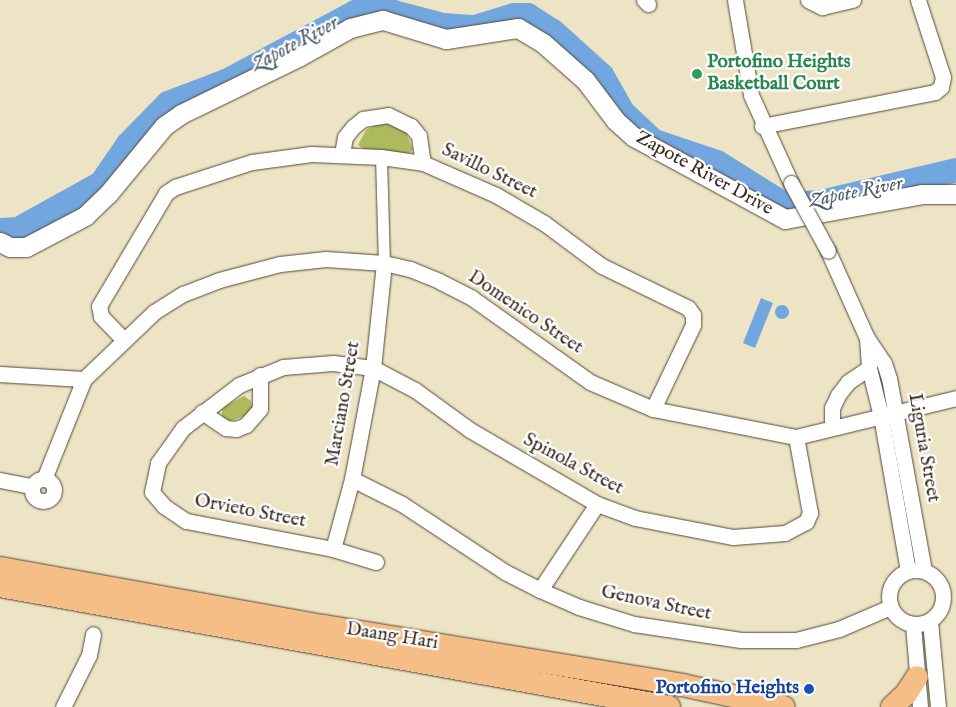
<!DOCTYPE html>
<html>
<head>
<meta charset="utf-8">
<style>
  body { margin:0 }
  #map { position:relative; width:956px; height:707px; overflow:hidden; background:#ede4c5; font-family:"IM FELL English",serif }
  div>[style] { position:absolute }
  .green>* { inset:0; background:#adbb5e }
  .water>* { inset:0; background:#71a6de }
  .round { border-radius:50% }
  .river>* { height:24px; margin:-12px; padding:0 12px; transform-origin:12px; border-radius:12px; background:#71a6de }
  .roads { filter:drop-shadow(0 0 1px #564637) drop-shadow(0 0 1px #564637) }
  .pedestrian>* { height:11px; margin:-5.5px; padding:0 5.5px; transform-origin:5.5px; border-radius:5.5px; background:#fff }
  .minor>* { height:15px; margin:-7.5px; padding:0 7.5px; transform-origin:7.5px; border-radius:7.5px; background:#fff }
  .minor>.ring { margin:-7.5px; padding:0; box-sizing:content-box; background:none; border:15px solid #fff; border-radius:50% }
  .tertiary>* { height:19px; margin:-9.5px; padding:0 9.5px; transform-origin:9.5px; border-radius:9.5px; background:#fff }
  .primary>* { height:22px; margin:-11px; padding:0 11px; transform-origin:11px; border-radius:11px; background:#f6be87 }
  .bridges { filter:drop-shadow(0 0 1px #564637) drop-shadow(0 0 1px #564637) }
  .minor-bridge>* { height:15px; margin:-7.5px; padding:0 7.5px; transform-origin:7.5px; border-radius:7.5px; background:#fff }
  .dots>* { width:14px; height:14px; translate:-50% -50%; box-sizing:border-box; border:2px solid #fff; border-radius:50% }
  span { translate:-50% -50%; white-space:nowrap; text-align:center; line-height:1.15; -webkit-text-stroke:4.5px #fff; paint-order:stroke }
  .leisure-label { font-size:19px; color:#27864d; font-weight:700 }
  .left { translate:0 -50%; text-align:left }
  .street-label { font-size:19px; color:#3b2a1e }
  .transit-label { font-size:19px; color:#164399; font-weight:700 }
  .right { translate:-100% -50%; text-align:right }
  .water-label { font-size:20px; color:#515c6b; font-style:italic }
</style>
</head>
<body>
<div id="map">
  <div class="green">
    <i style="clip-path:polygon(382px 122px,399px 126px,406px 132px,413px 150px,408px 154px,367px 151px,358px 145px,366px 130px)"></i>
    <i style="clip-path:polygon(244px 396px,251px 401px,252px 408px,247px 415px,231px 421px,222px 417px,222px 408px)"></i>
  </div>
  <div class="water">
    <i style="clip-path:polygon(761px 298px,773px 303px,755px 348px,743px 343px)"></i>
    <i class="round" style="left:775px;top:305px;width:14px;height:14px"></i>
  </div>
  <div class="river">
    <i style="left:0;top:230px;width:18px;rotate:-3deg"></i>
    <i style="left:18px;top:229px;width:95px;rotate:-29deg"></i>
    <i style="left:101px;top:183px;width:47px;rotate:-55.3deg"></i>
    <i style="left:128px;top:144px;width:57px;rotate:-45.7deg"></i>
    <i style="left:168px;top:103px;width:62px;rotate:-20.8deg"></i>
    <i style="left:226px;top:81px;width:146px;rotate:-28.1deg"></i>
    <i style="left:355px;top:12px;width:39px"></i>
    <i style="left:394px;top:12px;width:51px;rotate:14.9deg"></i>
    <i style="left:443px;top:25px;width:32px;rotate:4deg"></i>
    <i style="left:475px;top:27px;width:41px;rotate:-17.1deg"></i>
    <i style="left:514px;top:15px;width:14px"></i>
    <i style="left:528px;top:15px;width:30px;rotate:33deg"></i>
    <i style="left:553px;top:31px;width:66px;rotate:41.9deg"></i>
    <i style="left:602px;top:75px;width:43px;rotate:60.4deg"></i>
    <i style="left:623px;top:112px;width:42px;rotate:43.1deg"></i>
    <i style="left:654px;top:141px;width:66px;rotate:18.4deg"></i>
    <i style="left:717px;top:162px;width:79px;rotate:32.1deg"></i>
    <i style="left:784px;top:204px;width:37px;rotate:-3deg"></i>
    <i style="left:821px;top:202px;width:139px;rotate:-13.3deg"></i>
  </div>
  <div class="roads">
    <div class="pedestrian">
      <i style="left:381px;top:157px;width:106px;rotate:88.4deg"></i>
    </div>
    <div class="minor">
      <i style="left:644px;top:0;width:6px;rotate:45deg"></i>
      <i style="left:735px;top:0;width:96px;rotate:80.4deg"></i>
      <i style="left:751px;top:95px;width:97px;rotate:65.6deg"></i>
      <i style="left:808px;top:0;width:16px;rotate:27deg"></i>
      <i style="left:822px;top:7px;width:32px;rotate:-13deg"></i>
      <i style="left:762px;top:126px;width:176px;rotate:-11.1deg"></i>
      <i style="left:935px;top:92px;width:8px;rotate:-40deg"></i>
      <i style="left:941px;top:87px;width:10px;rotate:-79deg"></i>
      <i style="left:943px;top:77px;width:81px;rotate:-108deg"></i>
      <i style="left:342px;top:154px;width:17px;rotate:-80deg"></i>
      <i style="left:345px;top:137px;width:13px;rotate:-51deg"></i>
      <i style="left:353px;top:127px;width:13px;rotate:-39deg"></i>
      <i style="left:363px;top:119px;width:25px;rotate:-9deg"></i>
      <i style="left:388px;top:115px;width:25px;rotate:26deg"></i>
      <i style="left:411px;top:126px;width:13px;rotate:51deg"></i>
      <i style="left:419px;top:136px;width:27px;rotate:82deg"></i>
      <i style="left:828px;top:251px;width:95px;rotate:65.9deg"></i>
      <i style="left:867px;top:338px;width:30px;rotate:56deg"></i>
      <i style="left:884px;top:363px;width:16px;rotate:72deg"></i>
      <i style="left:889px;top:378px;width:196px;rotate:79.7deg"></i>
      <i style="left:867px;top:338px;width:30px;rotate:86deg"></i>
      <i style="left:869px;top:368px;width:49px;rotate:76deg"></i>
      <i style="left:881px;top:416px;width:157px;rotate:80.1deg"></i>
      <i style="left:123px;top:339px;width:32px;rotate:-134deg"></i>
      <i style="left:101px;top:316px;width:10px;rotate:-101deg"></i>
      <i style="left:99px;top:306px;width:131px;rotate:-59.3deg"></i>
      <i style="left:166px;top:193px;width:11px;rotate:-34deg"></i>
      <i style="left:175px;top:187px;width:81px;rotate:-18deg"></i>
      <i style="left:252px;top:162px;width:60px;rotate:-7.7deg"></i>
      <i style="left:311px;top:154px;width:70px;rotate:2.5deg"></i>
      <i style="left:381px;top:157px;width:42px;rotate:8.1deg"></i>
      <i style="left:423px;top:163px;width:80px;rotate:23.7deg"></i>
      <i style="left:496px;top:195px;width:56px;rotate:30.3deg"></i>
      <i style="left:544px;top:223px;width:72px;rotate:36.6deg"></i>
      <i style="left:602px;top:266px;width:96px;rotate:26deg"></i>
      <i style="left:688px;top:308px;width:9px;rotate:54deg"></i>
      <i style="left:693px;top:315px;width:10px;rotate:90deg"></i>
      <i style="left:693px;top:325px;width:93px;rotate:115.5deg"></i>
      <i style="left:0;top:374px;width:84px;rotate:3.4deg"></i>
      <i style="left:202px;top:412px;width:29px;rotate:34deg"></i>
      <i style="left:226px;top:428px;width:10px;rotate:6deg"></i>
      <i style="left:236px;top:429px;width:11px;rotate:-22deg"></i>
      <i style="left:246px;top:425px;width:21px;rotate:-49deg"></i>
      <i style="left:260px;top:409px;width:34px;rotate:-90deg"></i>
      <i style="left:832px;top:427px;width:19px;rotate:-90deg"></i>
      <i style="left:832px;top:408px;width:14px;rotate:-65deg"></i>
      <i style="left:838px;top:395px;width:16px;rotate:-52deg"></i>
      <i style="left:848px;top:382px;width:25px;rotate:-34deg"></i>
      <i class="ring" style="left:32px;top:479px;width:7px;height:7px"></i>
      <i style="left:44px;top:479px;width:108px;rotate:-68.2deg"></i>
      <i style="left:84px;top:379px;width:97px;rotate:-43.7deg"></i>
      <i style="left:154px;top:312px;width:34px;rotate:-32deg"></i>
      <i style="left:183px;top:294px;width:39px;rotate:-21deg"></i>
      <i style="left:219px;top:280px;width:63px;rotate:-14.7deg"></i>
      <i style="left:280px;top:264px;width:46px;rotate:-6.2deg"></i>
      <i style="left:326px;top:259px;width:58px;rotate:3.9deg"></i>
      <i style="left:384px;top:263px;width:27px;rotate:13deg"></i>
      <i style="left:410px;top:269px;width:31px;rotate:22deg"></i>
      <i style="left:439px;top:281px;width:37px;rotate:27deg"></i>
      <i style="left:472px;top:298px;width:145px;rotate:35.4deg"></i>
      <i style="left:590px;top:382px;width:69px;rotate:23.2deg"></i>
      <i style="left:653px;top:409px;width:146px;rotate:11.1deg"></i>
      <i style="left:796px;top:437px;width:165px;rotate:-13.7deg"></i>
      <i style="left:352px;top:479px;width:56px;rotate:26.6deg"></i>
      <i style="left:402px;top:504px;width:123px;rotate:33.4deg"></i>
      <i style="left:505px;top:572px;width:39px;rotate:27deg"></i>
      <i style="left:540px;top:590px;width:43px;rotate:23.6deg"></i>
      <i style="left:579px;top:607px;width:58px;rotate:17.2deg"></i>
      <i style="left:634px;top:624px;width:108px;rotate:8.5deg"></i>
      <i style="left:741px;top:640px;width:55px"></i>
      <i style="left:796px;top:640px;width:44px;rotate:-14.3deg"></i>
      <i style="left:839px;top:629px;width:56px;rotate:-23.3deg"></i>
      <i style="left:0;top:480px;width:33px;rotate:11deg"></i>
      <i style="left:333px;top:549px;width:73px;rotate:-74.8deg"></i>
      <i style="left:352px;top:479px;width:113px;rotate:-79.3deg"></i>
      <i style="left:373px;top:368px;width:106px;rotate:-84deg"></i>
      <i style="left:376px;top:562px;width:45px;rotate:-163.2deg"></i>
      <i style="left:333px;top:549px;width:150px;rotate:-169.2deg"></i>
      <i style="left:186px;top:521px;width:27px;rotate:-146deg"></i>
      <i style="left:164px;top:506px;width:18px;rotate:-131deg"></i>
      <i style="left:152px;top:492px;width:30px;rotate:-78deg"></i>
      <i style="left:158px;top:463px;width:43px;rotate:-54.5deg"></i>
      <i style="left:183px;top:428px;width:71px;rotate:-37.5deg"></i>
      <i style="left:239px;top:385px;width:48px;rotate:-22.2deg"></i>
      <i style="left:283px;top:367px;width:50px;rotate:-4.6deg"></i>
      <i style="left:333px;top:363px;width:40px;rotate:7.1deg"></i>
      <i style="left:373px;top:368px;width:47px;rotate:27.6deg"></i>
      <i style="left:415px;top:390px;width:68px;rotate:36deg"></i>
      <i style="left:470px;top:430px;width:147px;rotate:30.2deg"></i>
      <i style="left:597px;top:504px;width:40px;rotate:20.2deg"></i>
      <i style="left:635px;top:518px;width:100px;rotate:11deg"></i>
      <i style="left:733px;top:537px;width:52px;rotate:-4.4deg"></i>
      <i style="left:785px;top:533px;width:24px;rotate:-28deg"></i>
      <i style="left:806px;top:522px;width:10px;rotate:-66deg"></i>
      <i style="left:810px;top:513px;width:77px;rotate:-100.4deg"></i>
      <i class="ring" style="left:889px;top:570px;width:39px;height:39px"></i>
      <i style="left:540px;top:590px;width:103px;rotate:-56.5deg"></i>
      <i style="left:930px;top:621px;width:86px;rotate:84.7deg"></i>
      <i style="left:913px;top:625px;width:82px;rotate:85.1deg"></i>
      <i style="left:63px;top:707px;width:58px;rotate:-63.4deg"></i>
      <i style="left:89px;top:655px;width:21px;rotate:-79deg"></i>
    </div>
    <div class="tertiary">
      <i style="left:0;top:242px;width:11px;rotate:27deg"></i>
      <i style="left:10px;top:247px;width:16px"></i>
      <i style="left:26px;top:247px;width:67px;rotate:-27.7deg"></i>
      <i style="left:85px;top:216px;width:32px;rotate:-44deg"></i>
      <i style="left:108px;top:194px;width:88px;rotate:-50.5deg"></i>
      <i style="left:164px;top:126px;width:21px;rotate:-35deg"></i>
      <i style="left:181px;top:114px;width:132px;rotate:-26deg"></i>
      <i style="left:300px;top:56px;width:57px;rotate:-29.2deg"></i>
      <i style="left:350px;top:28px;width:34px;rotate:-14deg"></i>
      <i style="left:383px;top:20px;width:66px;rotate:16.8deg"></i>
      <i style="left:446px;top:39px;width:73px;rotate:-8.7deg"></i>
      <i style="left:518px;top:28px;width:29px;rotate:31deg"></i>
      <i style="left:543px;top:43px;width:56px;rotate:41.4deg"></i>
      <i style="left:585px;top:80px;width:51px;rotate:52.9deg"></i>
      <i style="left:616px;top:121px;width:24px;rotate:42deg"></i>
      <i style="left:634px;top:137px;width:172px;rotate:28.5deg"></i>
      <i style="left:785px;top:219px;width:139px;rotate:-10.3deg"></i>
      <i style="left:922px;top:194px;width:34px"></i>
    </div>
    <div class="primary">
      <i style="left:0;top:568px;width:328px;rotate:10.2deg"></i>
      <i style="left:323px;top:626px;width:364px;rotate:9.3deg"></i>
      <i style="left:682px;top:685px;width:104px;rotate:12.2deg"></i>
      <i style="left:0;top:586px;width:680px;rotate:10.25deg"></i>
      <i style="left:892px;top:707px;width:19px;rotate:-43deg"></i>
      <i style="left:906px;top:694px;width:20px;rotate:-57deg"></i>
    </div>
  </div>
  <div class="bridges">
    <div class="minor-bridge">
      <i style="left:791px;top:183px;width:77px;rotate:61.4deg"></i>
    </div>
  </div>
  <div class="dots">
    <i style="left:697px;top:74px;background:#2e9e5b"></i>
    <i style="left:809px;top:689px;background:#1a4fb4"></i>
  </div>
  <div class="leisure-label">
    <span class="left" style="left:707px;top:74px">Portofino Heights<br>Basketball Court</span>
  </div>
  <div class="street-label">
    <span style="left:489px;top:172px;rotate:26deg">Savillo Street</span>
    <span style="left:704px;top:174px;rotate:29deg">Zapote River Drive</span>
    <span style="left:525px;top:313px;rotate:34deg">Domenico Street</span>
    <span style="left:344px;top:404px;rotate:-80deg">Marciano Street</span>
    <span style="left:923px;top:448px;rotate:80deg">Liguria Street</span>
    <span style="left:573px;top:465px;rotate:28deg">Spinola Street</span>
    <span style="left:250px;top:512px;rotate:11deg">Orvieto Street</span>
    <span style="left:656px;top:604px;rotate:12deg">Genova Street</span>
    <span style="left:392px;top:637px;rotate:9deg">Daang Hari</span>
  </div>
  <div class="transit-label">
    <span class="right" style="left:799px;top:689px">Portofino Heights</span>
  </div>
  <div class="water-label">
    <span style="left:295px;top:44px;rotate:-28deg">Zapote River</span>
    <span style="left:856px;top:192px;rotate:-11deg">Zapote River</span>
  </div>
</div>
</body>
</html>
